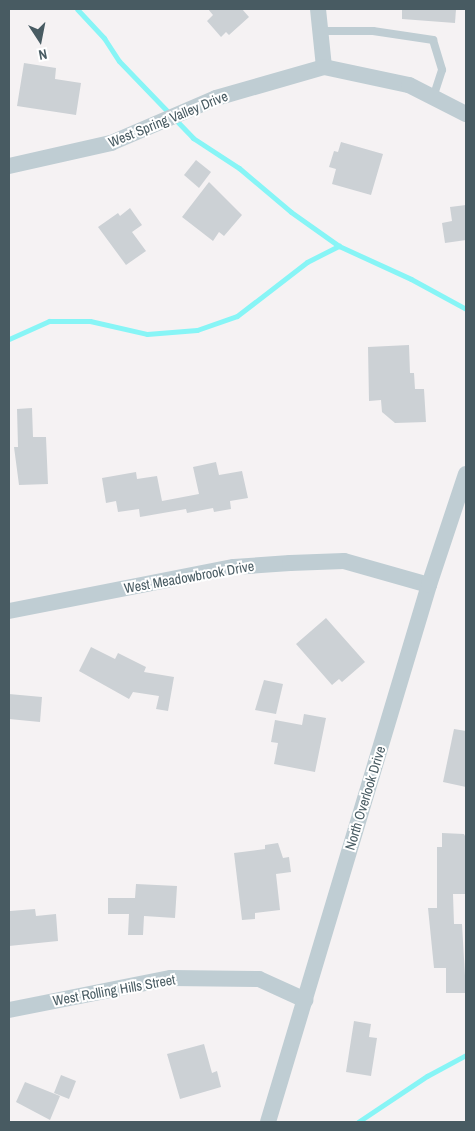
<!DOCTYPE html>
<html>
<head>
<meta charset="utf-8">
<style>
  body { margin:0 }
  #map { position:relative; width:475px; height:1131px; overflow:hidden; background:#f5f2f3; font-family:"Archivo Narrow",sans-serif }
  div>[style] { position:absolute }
  .stream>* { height:5px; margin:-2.5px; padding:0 2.5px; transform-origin:2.5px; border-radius:2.5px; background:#87f5f6 }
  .building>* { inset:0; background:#ccd1d5 }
  .service>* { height:8px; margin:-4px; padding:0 4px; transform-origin:4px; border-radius:4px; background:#bfcdd3 }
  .minor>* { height:16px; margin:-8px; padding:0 8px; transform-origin:8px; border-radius:8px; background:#bfcdd3 }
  span { translate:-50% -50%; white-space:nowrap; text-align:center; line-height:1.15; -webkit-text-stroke:4px #fff; paint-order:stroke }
  .street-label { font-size:14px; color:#485b62 }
  .frame { position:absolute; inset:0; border:10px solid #485b62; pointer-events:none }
  .north { position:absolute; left:15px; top:15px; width:50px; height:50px; -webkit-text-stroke:4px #fff; paint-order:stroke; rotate:169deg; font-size:14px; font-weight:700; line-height:20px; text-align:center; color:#485b62 }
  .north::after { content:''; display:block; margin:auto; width:18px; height:22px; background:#485b62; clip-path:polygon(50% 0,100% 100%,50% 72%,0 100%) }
</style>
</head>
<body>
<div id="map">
  <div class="stream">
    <i style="left:77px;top:9px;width:40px;rotate:47deg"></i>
    <i style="left:104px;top:38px;width:27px;rotate:57deg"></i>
    <i style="left:119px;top:61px;width:107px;rotate:46.1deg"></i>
    <i style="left:193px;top:138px;width:55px;rotate:33.1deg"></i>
    <i style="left:239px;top:168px;width:68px;rotate:40.2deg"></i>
    <i style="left:291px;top:212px;width:59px;rotate:35.3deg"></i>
    <i style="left:339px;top:246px;width:79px;rotate:24.6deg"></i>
    <i style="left:411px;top:279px;width:63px;rotate:28.6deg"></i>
    <i style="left:9px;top:339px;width:44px;rotate:-24.2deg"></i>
    <i style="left:49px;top:321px;width:41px"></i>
    <i style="left:90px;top:321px;width:58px;rotate:12.8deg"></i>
    <i style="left:147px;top:334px;width:50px;rotate:-4.6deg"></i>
    <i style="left:197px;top:330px;width:42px;rotate:-19.3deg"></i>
    <i style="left:237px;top:316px;width:88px;rotate:-37.6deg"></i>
    <i style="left:307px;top:262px;width:36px;rotate:-27deg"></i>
    <i style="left:358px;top:1122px;width:83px;rotate:-33.7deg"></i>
    <i style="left:427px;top:1076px;width:44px;rotate:-28.3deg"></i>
  </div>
  <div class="building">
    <i style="clip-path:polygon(208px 9px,242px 9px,249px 17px,229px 35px,226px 32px,221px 37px,207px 21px,213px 15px)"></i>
    <i style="clip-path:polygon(402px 9px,456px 9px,455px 23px,402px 19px)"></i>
    <i style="clip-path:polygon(24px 63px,56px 68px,55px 79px,81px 83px,76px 115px,17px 106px)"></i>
    <i style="clip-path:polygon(341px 142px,383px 154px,371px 195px,332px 184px,336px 169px,329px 167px,334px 151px,338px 152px)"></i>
    <i style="clip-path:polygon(196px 160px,211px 172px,199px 188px,184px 175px)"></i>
    <i style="clip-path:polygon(209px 182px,242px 215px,224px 236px,219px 232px,213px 241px,182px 217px)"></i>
    <i style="clip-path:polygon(466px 205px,466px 240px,445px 243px,442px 223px,452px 221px,450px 207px)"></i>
    <i style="clip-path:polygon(130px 208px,142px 225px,132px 232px,146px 251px,126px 265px,98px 227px,118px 213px,120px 216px)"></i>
    <i style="clip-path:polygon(409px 345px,410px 373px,414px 373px,415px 389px,424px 389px,426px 422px,395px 423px,382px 412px,381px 400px,369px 401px,368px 347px)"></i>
    <i style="clip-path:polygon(32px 408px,33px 437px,46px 437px,48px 484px,19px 485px,14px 447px,18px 447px,17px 409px)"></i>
    <i style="clip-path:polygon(216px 462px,219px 475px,242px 471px,248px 498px,230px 501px,231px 509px,214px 512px,213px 508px,187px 513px,186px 509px,140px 517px,139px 509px,118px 512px,116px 501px,106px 503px,102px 478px,136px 472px,137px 479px,157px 476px,162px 501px,199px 494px,193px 467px)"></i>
    <i style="clip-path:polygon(326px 618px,365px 662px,342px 682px,339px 679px,332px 685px,296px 644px)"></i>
    <i style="clip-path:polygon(91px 647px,115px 659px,118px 653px,146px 667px,144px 672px,174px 677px,168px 711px,156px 709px,159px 696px,133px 692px,129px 699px,79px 671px)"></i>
    <i style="clip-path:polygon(264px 680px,283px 684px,276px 714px,255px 710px)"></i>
    <i style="clip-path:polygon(9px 694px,42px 697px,40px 722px,9px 719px)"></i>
    <i style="clip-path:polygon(304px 714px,326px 718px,315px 772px,274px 764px,278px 743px,271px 742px,275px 720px,302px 725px)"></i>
    <i style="clip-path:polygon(454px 729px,466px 731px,466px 787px,443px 782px)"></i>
    <i style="clip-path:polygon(442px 833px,464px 834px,466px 838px,466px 894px,453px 894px,454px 924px,462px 924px,466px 993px,446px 993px,446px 968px,434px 968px,428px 908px,437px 908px,437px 847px,442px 847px)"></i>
    <i style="clip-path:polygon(278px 843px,283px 858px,289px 857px,291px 872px,276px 874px,280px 910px,255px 913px,255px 919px,242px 920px,234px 853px,265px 849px,265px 845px)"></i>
    <i style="clip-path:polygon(136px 884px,177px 886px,175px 918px,144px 916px,143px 935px,128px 935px,129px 914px,108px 914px,108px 898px,135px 898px)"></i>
    <i style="clip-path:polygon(35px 909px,36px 916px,56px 914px,58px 941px,9px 946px,10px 911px)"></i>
    <i style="clip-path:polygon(354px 1021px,371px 1024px,369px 1037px,377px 1038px,371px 1076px,346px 1072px)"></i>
    <i style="clip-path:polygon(204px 1044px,212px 1073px,217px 1071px,221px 1087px,180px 1099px,167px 1054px)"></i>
    <i style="clip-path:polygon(61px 1075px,76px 1081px,69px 1099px,54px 1093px)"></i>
    <i style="clip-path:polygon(25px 1082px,60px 1096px,50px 1120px,16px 1102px)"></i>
  </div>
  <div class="service">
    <i style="left:320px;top:31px;width:53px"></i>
    <i style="left:373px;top:31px;width:61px;rotate:8.5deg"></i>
    <i style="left:433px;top:40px;width:31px;rotate:73deg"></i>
    <i style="left:442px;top:70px;width:28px;rotate:108deg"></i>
  </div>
  <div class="minor">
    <i style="left:318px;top:9px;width:58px;rotate:84.1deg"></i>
    <i style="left:9px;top:166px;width:105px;rotate:-12.7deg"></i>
    <i style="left:111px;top:143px;width:114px;rotate:-23.2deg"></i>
    <i style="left:216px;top:98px;width:112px;rotate:-16deg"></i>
    <i style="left:324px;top:67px;width:87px;rotate:12deg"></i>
    <i style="left:409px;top:85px;width:64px;rotate:27deg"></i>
    <i style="left:9px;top:611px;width:229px;rotate:-11.1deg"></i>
    <i style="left:234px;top:567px;width:56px;rotate:-4.1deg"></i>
    <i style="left:290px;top:563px;width:54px;rotate:-2.1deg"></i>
    <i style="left:344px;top:561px;width:88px;rotate:15.8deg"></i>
    <i style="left:9px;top:1010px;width:165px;rotate:-11.2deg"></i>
    <i style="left:171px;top:978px;width:88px;rotate:0.7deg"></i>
    <i style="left:259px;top:979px;width:51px;rotate:24.5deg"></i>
    <i style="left:268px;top:1122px;width:561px;rotate:-73.31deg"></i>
    <i style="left:429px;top:585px;width:117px;rotate:-71.6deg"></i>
  </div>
  <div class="street-label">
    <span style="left:168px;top:119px;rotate:-22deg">West Spring Valley Drive</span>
    <span style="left:189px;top:577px;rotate:-10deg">West Meadowbrook Drive</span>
    <span style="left:365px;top:798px;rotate:-73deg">North Overlook Drive</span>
    <span style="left:114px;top:990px;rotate:-10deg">West Rolling Hills Street</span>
  </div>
  <div class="frame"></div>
  <div class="north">N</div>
</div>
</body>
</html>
